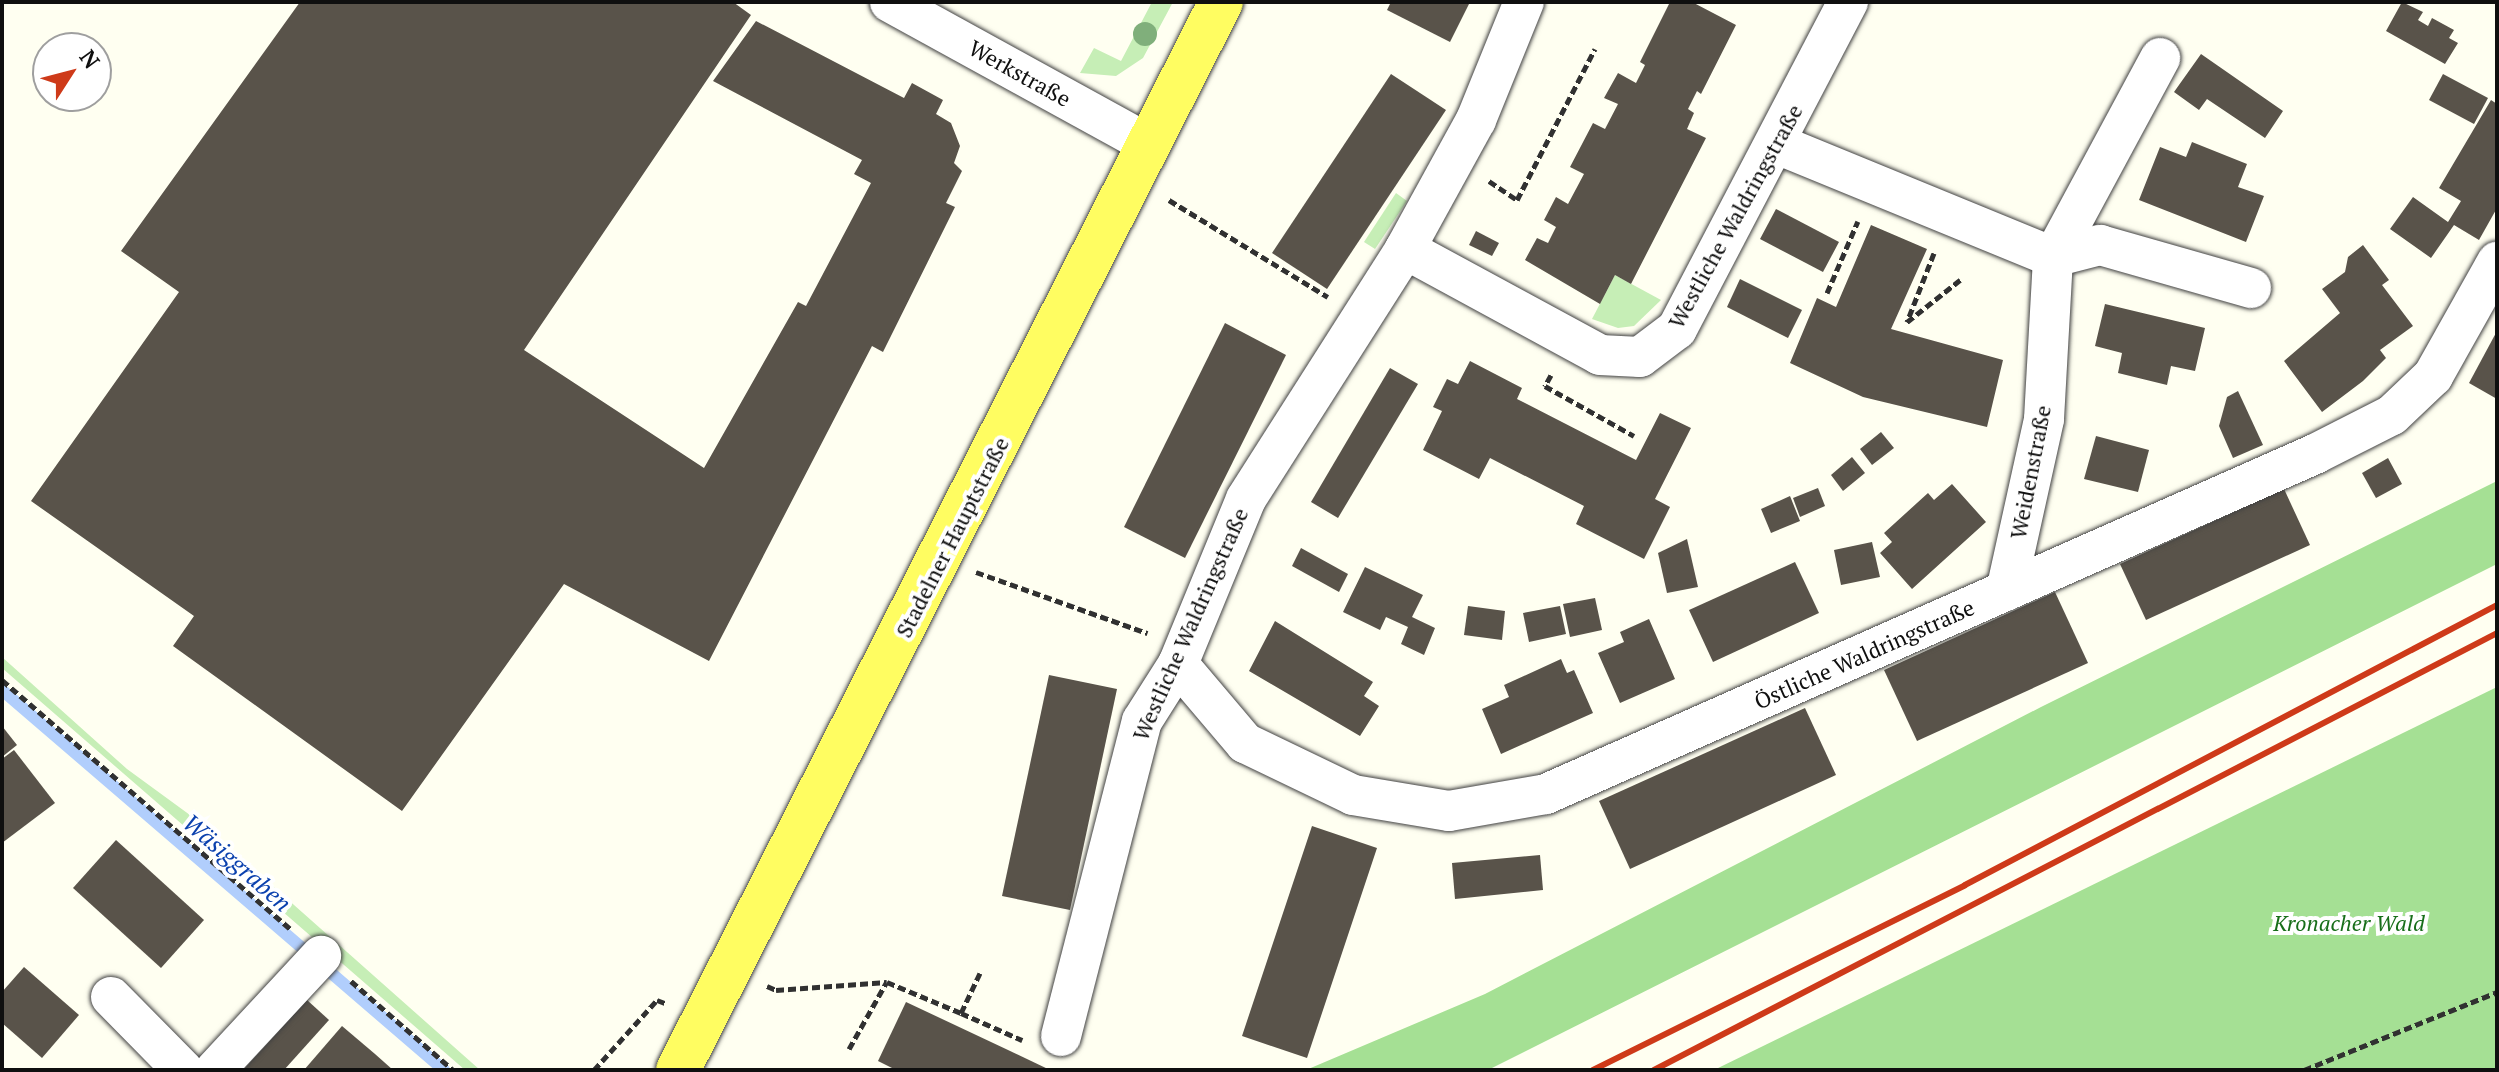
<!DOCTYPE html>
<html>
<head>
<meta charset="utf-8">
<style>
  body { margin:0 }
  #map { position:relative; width:2499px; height:1072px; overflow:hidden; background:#fffff1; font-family:"PT Serif",serif }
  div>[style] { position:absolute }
  .green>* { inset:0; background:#c6eeb6 }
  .forest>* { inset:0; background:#a5e094 }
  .stream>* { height:12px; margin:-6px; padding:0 6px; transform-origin:6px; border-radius:6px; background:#b1cefc }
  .building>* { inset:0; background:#59534a }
  .path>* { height:5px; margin-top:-2.5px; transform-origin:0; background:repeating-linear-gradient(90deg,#313131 0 8px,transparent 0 12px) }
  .roads { filter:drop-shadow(0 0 2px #424242) drop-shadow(0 0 2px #424242) }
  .minor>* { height:40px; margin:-20px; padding:0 20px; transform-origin:20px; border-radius:20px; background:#fff }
  .major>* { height:44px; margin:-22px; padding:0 22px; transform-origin:22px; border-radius:22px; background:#fffd61 }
  .rail>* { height:6px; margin:-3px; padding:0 3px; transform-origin:3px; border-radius:3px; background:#ce3a19 }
  .trees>* { width:24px; height:24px; margin:-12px; border-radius:50%; background:#80af7b }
  span { translate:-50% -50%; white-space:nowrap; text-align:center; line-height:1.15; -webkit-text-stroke:8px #fff; paint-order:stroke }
  .street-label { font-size:22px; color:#0f0f0f }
  .park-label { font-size:22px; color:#186e1a; font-style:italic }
  .water-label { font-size:24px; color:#0b41ae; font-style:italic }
  .frame { position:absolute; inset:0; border:4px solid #0f0f0f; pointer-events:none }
  .north { position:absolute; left:32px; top:32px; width:80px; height:80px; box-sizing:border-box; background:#fff; border:2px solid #9f9f9f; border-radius:50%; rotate:54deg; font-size:22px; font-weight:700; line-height:32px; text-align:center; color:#0f0f0f }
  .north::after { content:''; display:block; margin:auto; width:28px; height:36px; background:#ce3a19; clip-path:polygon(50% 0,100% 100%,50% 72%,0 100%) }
</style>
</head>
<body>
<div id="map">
  <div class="green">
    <i style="clip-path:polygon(1152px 2px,1173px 2px,1143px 58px,1116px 76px,1080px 73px,1094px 48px,1121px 61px)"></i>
    <i style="clip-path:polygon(1396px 193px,1407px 201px,1375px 249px,1364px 242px)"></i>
    <i style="clip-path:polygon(1615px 275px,1661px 300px,1634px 326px,1618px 328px,1592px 319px)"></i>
    <i style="clip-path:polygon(2px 657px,127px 769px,205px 826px,480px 1070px,465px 1070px,2px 668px)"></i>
  </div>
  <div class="forest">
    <i style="clip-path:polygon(2497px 481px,2497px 564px,1488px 1070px,1306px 1070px,1485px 994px,2041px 707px)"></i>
    <i style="clip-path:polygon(2497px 687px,2497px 1070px,1714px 1070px)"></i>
  </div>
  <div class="stream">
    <i style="left:2px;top:690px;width:583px;rotate:40.69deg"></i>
  </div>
  <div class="building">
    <i style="clip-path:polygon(300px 2px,733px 2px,751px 15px,524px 350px,704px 468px,798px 302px,806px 306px,871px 183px,854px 174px,862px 160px,713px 81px,756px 21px,904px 98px,912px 83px,943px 100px,936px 114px,951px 123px,960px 146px,954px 163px,962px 171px,946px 203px,955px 207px,883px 352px,872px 346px,709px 661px,564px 584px,402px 811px,173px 646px,194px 616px,31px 501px,179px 292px,121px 251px)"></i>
    <i style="clip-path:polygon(1391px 2px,1470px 2px,1450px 42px,1387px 10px)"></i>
    <i style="clip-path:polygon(1670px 2px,1692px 2px,1736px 25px,1701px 94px,1697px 91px,1688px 109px,1694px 113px,1687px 129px,1706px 138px,1631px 284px,1615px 275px,1600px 304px,1525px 260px,1537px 238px,1548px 243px,1556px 227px,1544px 220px,1556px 197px,1568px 204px,1584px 174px,1570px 167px,1593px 123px,1605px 129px,1618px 104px,1604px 98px,1618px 73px,1636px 83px,1645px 65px,1640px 62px)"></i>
    <i style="clip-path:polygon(2402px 2px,2423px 12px,2418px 20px,2428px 26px,2432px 18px,2454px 30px,2449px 38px,2458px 43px,2445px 64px,2386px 31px)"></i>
    <i style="clip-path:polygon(2201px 54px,2283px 111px,2265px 138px,2207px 99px,2199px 110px,2174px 92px)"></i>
    <i style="clip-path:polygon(1391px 74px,1446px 110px,1327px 289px,1272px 253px)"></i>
    <i style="clip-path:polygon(2443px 74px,2488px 98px,2474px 124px,2429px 100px)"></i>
    <i style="clip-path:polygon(2491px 100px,2497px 104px,2497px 208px,2479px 240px,2454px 225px,2431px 258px,2390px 229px,2413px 197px,2448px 222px,2461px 201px,2439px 188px)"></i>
    <i style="clip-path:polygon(2192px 142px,2247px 164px,2238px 187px,2264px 196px,2246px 242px,2139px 200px,2160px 147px,2186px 157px)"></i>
    <i style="clip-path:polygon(1776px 209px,1839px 242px,1823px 272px,1760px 239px)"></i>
    <i style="clip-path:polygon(1871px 225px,1927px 249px,1891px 329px,2003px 360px,1987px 427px,1863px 397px,1790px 363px,1817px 298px,1836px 307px)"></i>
    <i style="clip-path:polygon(1476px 231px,1499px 243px,1492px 256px,1469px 245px)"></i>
    <i style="clip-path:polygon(2363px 245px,2389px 280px,2382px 285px,2413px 326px,2380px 350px,2386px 358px,2363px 381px,2322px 412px,2284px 361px,2340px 313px,2322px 289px,2345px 272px,2348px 257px)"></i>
    <i style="clip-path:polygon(1740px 279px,1802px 310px,1788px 338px,1727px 307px)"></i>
    <i style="clip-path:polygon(2105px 304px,2205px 328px,2195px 371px,2171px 366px,2167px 385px,2118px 373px,2122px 353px,2095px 346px)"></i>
    <i style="clip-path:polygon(1225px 323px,1286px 355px,1185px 558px,1124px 527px)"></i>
    <i style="clip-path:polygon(2497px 331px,2497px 399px,2469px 383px)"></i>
    <i style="clip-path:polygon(1470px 361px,1522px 388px,1517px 399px,1636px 460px,1660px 413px,1691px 428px,1655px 499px,1670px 507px,1644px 559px,1576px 524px,1584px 506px,1490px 458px,1479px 479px,1423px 450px,1442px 411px,1433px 407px,1447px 379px,1458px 384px)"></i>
    <i style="clip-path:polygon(1390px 368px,1418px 384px,1338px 518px,1311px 502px)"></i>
    <i style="clip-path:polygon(2238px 391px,2263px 445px,2233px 458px,2219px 426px,2227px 397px)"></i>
    <i style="clip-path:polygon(1881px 432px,1894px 448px,1872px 465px,1860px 449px)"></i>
    <i style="clip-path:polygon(2096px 436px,2149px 450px,2138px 492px,2084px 479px)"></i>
    <i style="clip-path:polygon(1852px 457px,1865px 473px,1843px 491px,1831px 475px)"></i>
    <i style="clip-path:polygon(2388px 458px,2402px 484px,2376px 498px,2362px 473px)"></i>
    <i style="clip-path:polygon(1952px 484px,1986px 522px,1912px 589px,1880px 553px,1892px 542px,1884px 533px,1928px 493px,1934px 500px)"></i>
    <i style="clip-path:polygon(1818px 488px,1825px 506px,1800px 517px,1793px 498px)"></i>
    <i style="clip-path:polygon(2284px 489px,2310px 545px,2146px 620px,2120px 564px)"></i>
    <i style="clip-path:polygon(1790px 496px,1800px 521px,1771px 533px,1761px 509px)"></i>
    <i style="clip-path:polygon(1687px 539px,1698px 587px,1667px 593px,1658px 553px)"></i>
    <i style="clip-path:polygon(1872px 542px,1880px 577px,1841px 585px,1834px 550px)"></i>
    <i style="clip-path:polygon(1301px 548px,1348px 574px,1339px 592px,1292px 566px)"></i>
    <i style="clip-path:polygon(1795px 562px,1819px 613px,1713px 662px,1689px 610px)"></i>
    <i style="clip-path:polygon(1365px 567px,1423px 595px,1412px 617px,1435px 628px,1424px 655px,1401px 644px,1408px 627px,1386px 617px,1380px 630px,1343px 612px)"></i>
    <i style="clip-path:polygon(2055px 592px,2088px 663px,1917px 741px,1884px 670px)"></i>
    <i style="clip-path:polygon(1595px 598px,1602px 630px,1570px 637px,1563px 604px)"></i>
    <i style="clip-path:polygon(1468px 606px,1505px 611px,1502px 640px,1464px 635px)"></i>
    <i style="clip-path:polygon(1560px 606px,1566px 634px,1529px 642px,1523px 613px)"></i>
    <i style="clip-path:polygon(1649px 619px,1675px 679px,1620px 703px,1598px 653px,1624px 642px,1620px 632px)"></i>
    <i style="clip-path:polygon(1275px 621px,1373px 682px,1364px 696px,1379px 706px,1360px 736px,1249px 671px)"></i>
    <i style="clip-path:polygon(1561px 659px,1567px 673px,1574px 670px,1593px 713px,1501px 754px,1482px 709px,1509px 697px,1504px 685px)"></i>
    <i style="clip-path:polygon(1049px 675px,1117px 689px,1070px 910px,1002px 896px)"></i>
    <i style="clip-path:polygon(1805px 708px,1836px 775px,1630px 869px,1599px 801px)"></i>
    <i style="clip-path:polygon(2px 726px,17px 745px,2px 757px)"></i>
    <i style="clip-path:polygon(14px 750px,55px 803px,2px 843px,2px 759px)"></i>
    <i style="clip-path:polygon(1312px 826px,1377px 848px,1307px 1058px,1242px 1036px)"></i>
    <i style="clip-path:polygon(116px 840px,204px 920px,161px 968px,73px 888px)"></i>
    <i style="clip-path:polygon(1540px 855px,1543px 890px,1455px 899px,1452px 863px)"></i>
    <i style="clip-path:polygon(24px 967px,79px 1015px,42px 1058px,2px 1023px,2px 992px)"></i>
    <i style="clip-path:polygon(307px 1000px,329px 1020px,284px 1070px,243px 1070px)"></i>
    <i style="clip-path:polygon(906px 1002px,1008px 1050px,1050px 1070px,896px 1070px,878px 1061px)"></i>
    <i style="clip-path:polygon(342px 1026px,375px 1054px,393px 1070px,304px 1070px)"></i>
  </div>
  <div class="path">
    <i style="left:1489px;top:181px;width:34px;rotate:34deg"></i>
    <i style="left:1517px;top:200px;width:170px;rotate:-62.7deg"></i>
    <i style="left:1169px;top:200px;width:186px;rotate:31.4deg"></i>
    <i style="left:1934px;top:253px;width:74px;rotate:111.4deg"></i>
    <i style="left:1907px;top:322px;width:68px;rotate:-38.4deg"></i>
    <i style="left:1827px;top:293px;width:78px;rotate:-66.7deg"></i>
    <i style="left:1551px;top:375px;width:13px;rotate:119deg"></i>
    <i style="left:1545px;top:386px;width:102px;rotate:29.3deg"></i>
    <i style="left:976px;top:572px;width:182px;rotate:19.6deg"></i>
    <i style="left:2px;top:680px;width:383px;rotate:40.8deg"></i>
    <i style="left:980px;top:973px;width:44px;rotate:115.4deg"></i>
    <i style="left:961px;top:1013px;width:67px;rotate:23.9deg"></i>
    <i style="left:351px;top:981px;width:135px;rotate:41.1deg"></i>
    <i style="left:767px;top:986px;width:10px;rotate:24deg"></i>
    <i style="left:776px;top:990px;width:111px;rotate:-4.1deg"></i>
    <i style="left:887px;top:982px;width:80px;rotate:22.7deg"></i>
    <i style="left:849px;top:1049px;width:76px;rotate:-60.7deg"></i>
    <i style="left:594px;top:1070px;width:94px;rotate:-48deg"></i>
    <i style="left:657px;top:1000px;width:9px;rotate:21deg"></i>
    <i style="left:2304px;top:1070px;width:208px;rotate:-22deg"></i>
  </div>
  <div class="roads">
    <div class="minor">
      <i style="left:890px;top:2px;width:297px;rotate:28.8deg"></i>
      <i style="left:1777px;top:144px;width:298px;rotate:22.3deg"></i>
      <i style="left:2053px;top:257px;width:49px;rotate:-14.3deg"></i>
      <i style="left:2100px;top:245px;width:157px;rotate:15.9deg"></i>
      <i style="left:1405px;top:249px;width:222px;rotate:28.5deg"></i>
      <i style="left:1600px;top:355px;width:40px;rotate:2.9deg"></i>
      <i style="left:1640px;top:357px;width:46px;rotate:-37.1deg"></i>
      <i style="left:1677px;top:329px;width:369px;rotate:-62.4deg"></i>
      <i style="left:2006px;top:591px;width:176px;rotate:-77.5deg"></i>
      <i style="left:2044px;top:419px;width:162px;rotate:-86.8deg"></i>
      <i style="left:2053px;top:257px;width:226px;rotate:-61.7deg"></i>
      <i style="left:1178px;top:664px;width:104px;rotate:49.7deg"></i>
      <i style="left:1245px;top:743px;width:120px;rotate:25.7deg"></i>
      <i style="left:1353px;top:795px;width:97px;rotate:9.5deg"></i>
      <i style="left:1449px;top:811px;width:98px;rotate:-9.9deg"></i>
      <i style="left:1546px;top:794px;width:841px;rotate:-23.85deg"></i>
      <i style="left:2315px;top:454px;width:86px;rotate:-26.9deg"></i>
      <i style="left:2392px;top:415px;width:57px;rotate:-43.6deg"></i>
      <i style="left:2433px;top:376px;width:131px;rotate:-60.7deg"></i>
      <i style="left:111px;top:997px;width:103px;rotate:45.4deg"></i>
      <i style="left:1061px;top:1036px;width:325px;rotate:-75.6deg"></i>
      <i style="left:1142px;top:721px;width:67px;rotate:-57.7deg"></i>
      <i style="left:1178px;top:664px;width:178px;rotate:-67.6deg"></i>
      <i style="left:1246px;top:499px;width:296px;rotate:-57.5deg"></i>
      <i style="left:1405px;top:249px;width:147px;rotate:-61.2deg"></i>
      <i style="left:1476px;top:120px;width:127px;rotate:-67.9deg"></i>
      <i style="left:215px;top:1070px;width:156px;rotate:-47.1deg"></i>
    </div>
    <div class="major">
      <i style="left:678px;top:1070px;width:1198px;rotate:-63.05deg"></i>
    </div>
  </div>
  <div class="rail">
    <i style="left:1593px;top:1070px;width:415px;rotate:-26.4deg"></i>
    <i style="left:1965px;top:885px;width:601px;rotate:-27.76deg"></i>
    <i style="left:1654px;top:1070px;width:950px;rotate:-27.4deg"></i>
  </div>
  <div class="trees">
    <i style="left:1145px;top:34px"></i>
  </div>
  <div class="street-label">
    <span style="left:1020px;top:73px;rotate:29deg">Werkstraße</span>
    <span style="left:1735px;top:216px;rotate:-61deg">Westliche Waldringstraße</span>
    <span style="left:2030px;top:472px;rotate:-79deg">Weidenstraße</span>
    <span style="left:952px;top:537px;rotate:-63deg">Stadelner Hauptstraße</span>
    <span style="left:1190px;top:624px;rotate:-66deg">Westliche Waldringstraße</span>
    <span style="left:1864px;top:654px;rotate:-24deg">Östliche Waldringstraße</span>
  </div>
  <div class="park-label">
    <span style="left:2349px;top:923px">Kronacher Wald</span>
  </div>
  <div class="water-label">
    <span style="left:237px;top:863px;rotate:41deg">Wäsiggraben</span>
  </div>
  <div class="frame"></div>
  <div class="north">N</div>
</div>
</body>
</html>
